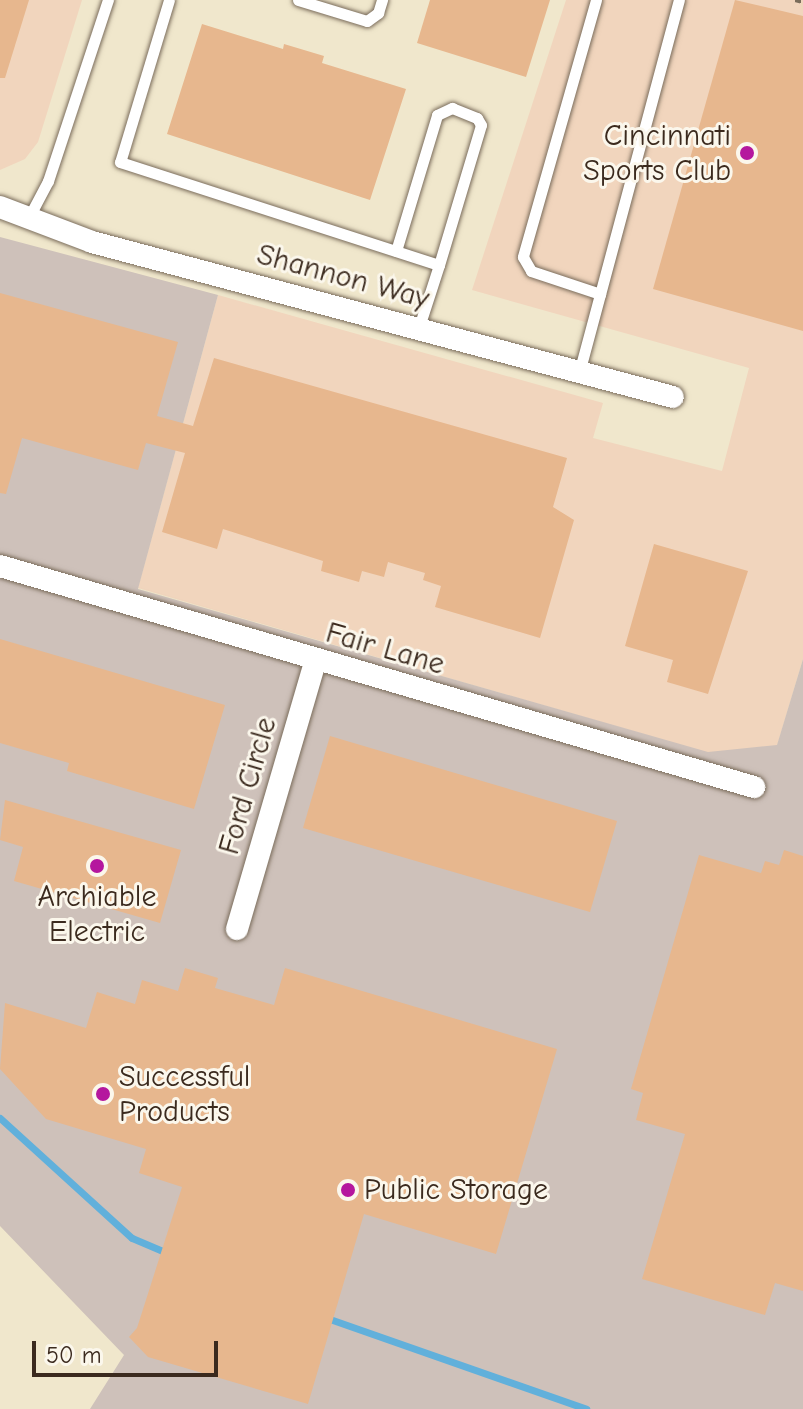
<!DOCTYPE html>
<html>
<head>
<meta charset="utf-8">
<style>
  body { margin:0 }
  #map { position:relative; width:803px; height:1409px; overflow:hidden; background:#f0e7cc; font-family:"Comic Neue",sans-serif }
  div>[style] { position:absolute }
  .built>* { inset:0; background:#f1d5bd }
  .industrial>* { inset:0; background:#cec1ba }
  .stream>* { height:7px; margin:-3.5px; padding:0 3.5px; transform-origin:3.5px; border-radius:3.5px; background:#61b0db }
  .building>* { inset:0; background:#e7b78e }
  .path>* { height:4px; margin-top:-2px; transform-origin:0; background:repeating-linear-gradient(90deg,#7a6c5b 0 6px,transparent 0 12px) }
  .roads { filter:drop-shadow(0 0 2px #7a6c5b) drop-shadow(0 0 2px #7a6c5b) }
  .lane>* { height:11px; margin:-5.5px; padding:0 5.5px; transform-origin:5.5px; border-radius:5.5px; background:#fff }
  .street>* { height:22px; margin:-11px; padding:0 11px; transform-origin:11px; border-radius:11px; background:#fff }
  .dots>* { width:22px; height:22px; translate:-50% -50%; box-sizing:border-box; border:4px solid #fbf7ec; border-radius:50% }
  span { translate:-50% -50%; white-space:nowrap; text-align:center; line-height:1.15; -webkit-text-stroke:6px #fbf7ec; paint-order:stroke }
  .poi-label { font-size:30px; color:#3b2a1e }
  .right { translate:-100% -50%; text-align:right }
  .left { translate:0 -50%; text-align:left }
  .street-label { font-size:30px; color:#3b2a1e }
  .scale { position:absolute; left:32px; top:1341px; width:186px; height:36px; box-sizing:border-box; border:4px solid #3b2a1e; border-top:0; padding-left:10px; font-size:24px; line-height:28px; white-space:nowrap; color:#3b2a1e; -webkit-text-stroke:6px #fbf7ec; paint-order:stroke }
</style>
</head>
<body>
<div id="map">
  <div class="built">
    <i style="clip-path:polygon(0 0,82px 0,38px 142px,25px 159px,0 170px)"></i>
    <i style="clip-path:polygon(566px 0,803px 0,803px 659px,777px 746px,708px 753px,138px 588px,218px 295px,603px 403px,593px 438px,722px 471px,749px 368px,472px 290px)"></i>
  </div>
  <div class="industrial">
    <i style="clip-path:polygon(0 237px,218px 295px,138px 589px,708px 752px,777px 745px,803px 659px,803px 1409px,90px 1409px,124px 1355px,0 1226px)"></i>
  </div>
  <div class="stream">
    <i style="left:0;top:1118px;width:178px;rotate:42.3deg"></i>
    <i style="left:132px;top:1238px;width:39px;rotate:23deg"></i>
    <i style="left:324px;top:1317px;width:278px;rotate:19.3deg"></i>
  </div>
  <div class="building">
    <i style="clip-path:polygon(0 0,29px 0,5px 78px,0 78px)"></i>
    <i style="clip-path:polygon(430px 0,550px 0,526px 77px,417px 43px)"></i>
    <i style="clip-path:polygon(735px 0,803px 16px,803px 331px,653px 289px)"></i>
    <i style="clip-path:polygon(202px 24px,283px 49px,284px 44px,324px 56px,322px 63px,406px 89px,370px 200px,167px 134px)"></i>
    <i style="clip-path:polygon(0 293px,178px 342px,157px 416px,193px 426px,214px 358px,567px 458px,553px 507px,574px 520px,540px 638px,435px 607px,441px 586px,423px 580px,425px 573px,388px 562px,384px 577px,362px 571px,359px 582px,321px 571px,323px 561px,223px 529px,217px 549px,162px 532px,185px 453px,146px 443px,138px 470px,22px 438px,6px 494px,0 493px)"></i>
    <i style="clip-path:polygon(654px 544px,748px 571px,708px 694px,667px 682px,673px 660px,625px 646px)"></i>
    <i style="clip-path:polygon(0 639px,225px 705px,194px 809px,67px 771px,69px 763px,0 743px)"></i>
    <i style="clip-path:polygon(330px 736px,617px 821px,590px 912px,303px 828px)"></i>
    <i style="clip-path:polygon(5px 800px,181px 850px,160px 923px,14px 881px,23px 847px,0 840px)"></i>
    <i style="clip-path:polygon(784px 850px,803px 856px,803px 1291px,775px 1283px,765px 1315px,642px 1279px,685px 1134px,636px 1120px,643px 1093px,631px 1089px,699px 855px,761px 873px,765px 861px,779px 865px)"></i>
    <i style="clip-path:polygon(185px 968px,218px 978px,215px 988px,274px 1005px,285px 968px,557px 1049px,496px 1254px,364px 1214px,308px 1404px,148px 1357px,129px 1337px,137px 1328px,182px 1187px,139px 1173px,146px 1149px,46px 1119px,0 1069px,5px 1003px,86px 1028px,97px 992px,135px 1004px,142px 980px,178px 991px)"></i>
  </div>
  <div class="path">
    <i style="left:795px;top:0;width:8px;rotate:14deg"></i>
  </div>
  <div class="roads">
    <div class="lane">
      <i style="left:169px;top:0;width:169px;rotate:106.8deg"></i>
      <i style="left:120px;top:162px;width:335px;rotate:17.9deg"></i>
      <i style="left:439px;top:265px;width:65px;rotate:107.9deg"></i>
      <i style="left:298px;top:0;width:72px;rotate:16.9deg"></i>
      <i style="left:367px;top:21px;width:14px;rotate:-36deg"></i>
      <i style="left:378px;top:13px;width:14px;rotate:-73deg"></i>
      <i style="left:596px;top:0;width:267px;rotate:105.9deg"></i>
      <i style="left:523px;top:257px;width:16px;rotate:60deg"></i>
      <i style="left:531px;top:271px;width:73px;rotate:18.4deg"></i>
      <i style="left:29px;top:217px;width:41px;rotate:-62.2deg"></i>
      <i style="left:48px;top:181px;width:191px;rotate:-71.7deg"></i>
      <i style="left:396px;top:251px;width:142px;rotate:-73.2deg"></i>
      <i style="left:437px;top:115px;width:17px;rotate:-25deg"></i>
      <i style="left:452px;top:108px;width:27px;rotate:22deg"></i>
      <i style="left:477px;top:118px;width:8px;rotate:60deg"></i>
      <i style="left:481px;top:125px;width:146px;rotate:106.7deg"></i>
      <i style="left:580px;top:369px;width:382px;rotate:-75deg"></i>
    </div>
    <div class="street">
      <i style="left:0;top:207px;width:98px;rotate:20.8deg"></i>
      <i style="left:92px;top:242px;width:601px;rotate:14.94deg"></i>
      <i style="left:0;top:566px;width:786px;rotate:16.34deg"></i>
      <i style="left:237px;top:929px;width:281px;rotate:-73.7deg"></i>
    </div>
  </div>
  <div class="dots">
    <i style="left:747px;top:153px;background:#b5179e"></i>
    <i style="left:97px;top:866px;background:#b5179e"></i>
    <i style="left:103px;top:1094px;background:#b5179e"></i>
    <i style="left:348px;top:1190px;background:#b5179e"></i>
  </div>
  <div class="poi-label">
    <span class="right" style="left:731px;top:153px">Cincinnati<br>Sports Club</span>
    <span style="left:97px;top:914px">Archiable<br>Electric</span>
    <span class="left" style="left:119px;top:1094px">Successful<br>Products</span>
    <span class="left" style="left:364px;top:1190px">Public Storage</span>
  </div>
  <div class="street-label">
    <span style="left:343px;top:277px;rotate:15deg">Shannon Way</span>
    <span style="left:385px;top:649px;rotate:16deg">Fair Lane</span>
    <span style="left:248px;top:786px;rotate:-74deg">Ford Circle</span>
  </div>
  <div class="scale">50 m</div>
</div>
</body>
</html>
